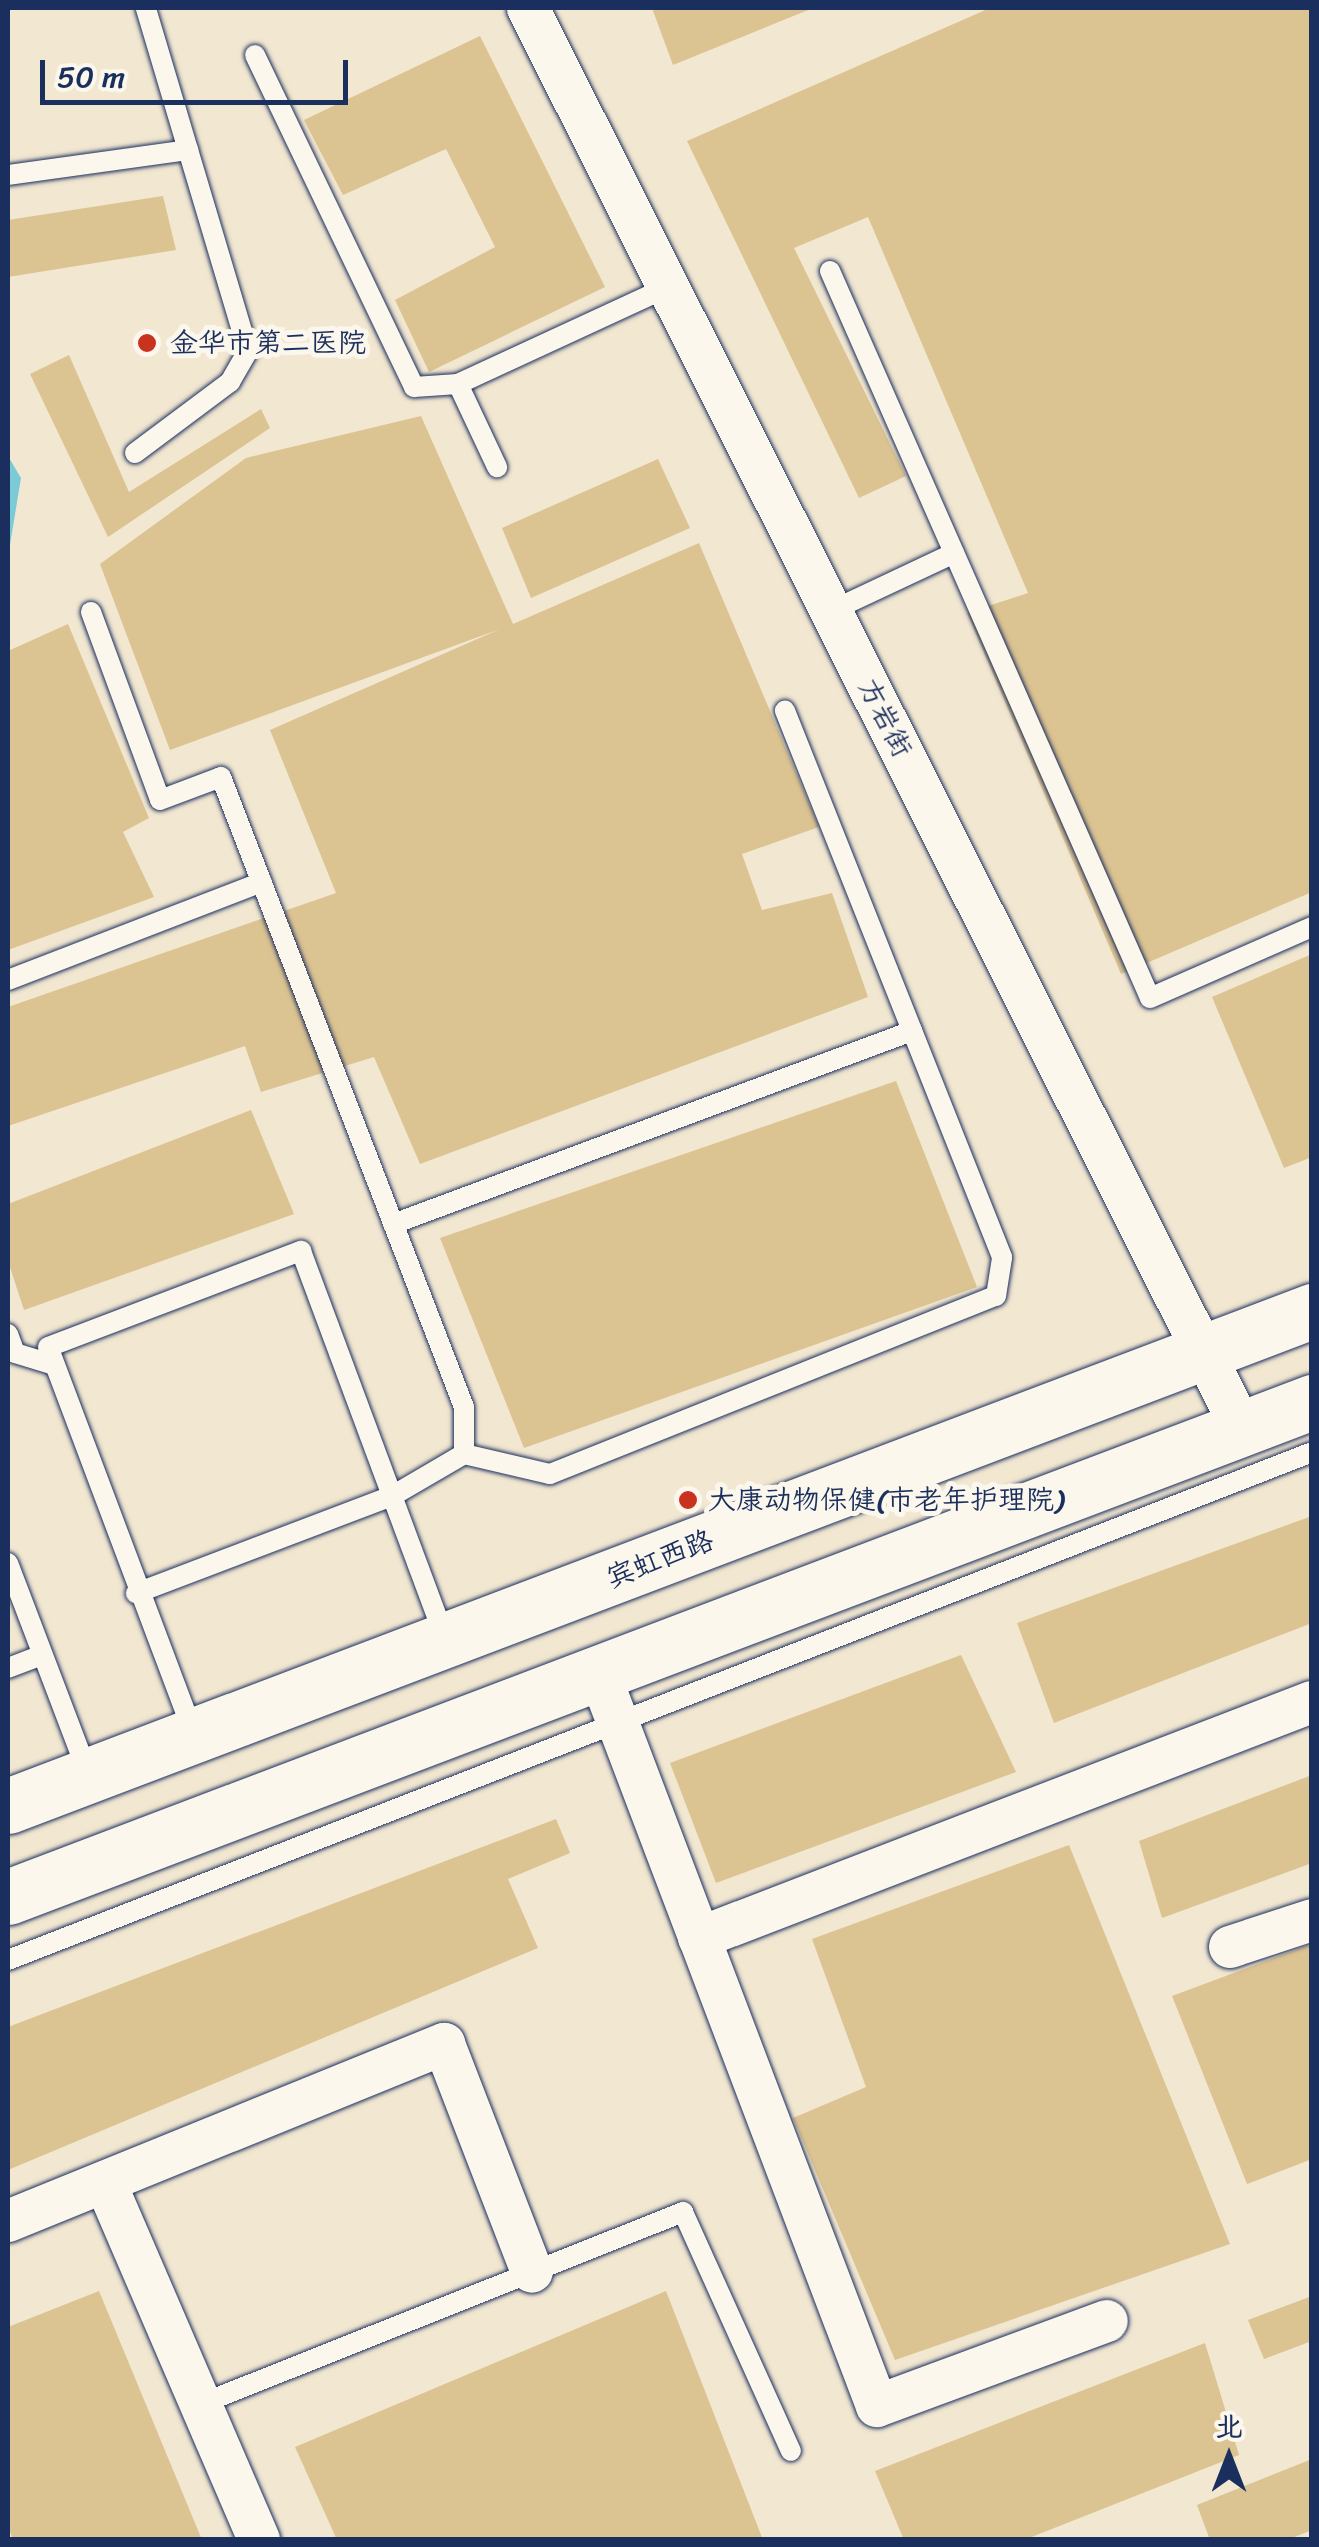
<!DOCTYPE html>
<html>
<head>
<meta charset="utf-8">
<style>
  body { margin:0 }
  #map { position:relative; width:1319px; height:2547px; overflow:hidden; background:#f2e7d1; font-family:Sriracha,"LXGW WenKai TC",sans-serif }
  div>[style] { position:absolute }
  .water>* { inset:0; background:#7bcbd7 }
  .building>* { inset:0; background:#dcc392 }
  .roads { filter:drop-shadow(0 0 2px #1b2f5e) drop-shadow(0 0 2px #1b2f5e) }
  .service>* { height:20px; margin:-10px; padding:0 10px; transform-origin:10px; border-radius:10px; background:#fbf7ec }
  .minor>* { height:42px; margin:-21px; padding:0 21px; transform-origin:21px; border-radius:21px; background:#fbf7ec }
  .primary>* { height:55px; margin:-27.5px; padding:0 27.5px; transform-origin:27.5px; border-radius:27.5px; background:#fbf7ec }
  .dots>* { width:28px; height:28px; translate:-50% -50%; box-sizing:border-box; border:5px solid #fbf7ec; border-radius:50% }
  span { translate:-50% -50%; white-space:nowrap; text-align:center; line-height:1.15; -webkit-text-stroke:10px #fbf7ec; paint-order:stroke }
  .poi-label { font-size:28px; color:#1b2f5e }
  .left { translate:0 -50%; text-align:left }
  .street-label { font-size:28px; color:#1b2f5e }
  .frame { position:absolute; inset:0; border:10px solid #1b2f5e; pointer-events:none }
  .north { position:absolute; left:1179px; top:2407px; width:100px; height:100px; -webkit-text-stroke:8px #fbf7ec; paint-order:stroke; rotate:0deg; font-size:28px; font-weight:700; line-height:40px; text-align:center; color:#1b2f5e }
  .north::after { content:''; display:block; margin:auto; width:35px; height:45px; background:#1b2f5e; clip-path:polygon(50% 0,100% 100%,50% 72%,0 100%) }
  .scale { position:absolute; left:40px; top:60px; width:308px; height:45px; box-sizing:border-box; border:5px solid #1b2f5e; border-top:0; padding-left:12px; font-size:30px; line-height:35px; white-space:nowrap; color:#1b2f5e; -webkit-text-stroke:8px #fbf7ec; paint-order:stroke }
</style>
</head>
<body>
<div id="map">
  <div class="water">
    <i style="clip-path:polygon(8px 456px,21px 478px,8px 557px)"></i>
  </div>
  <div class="building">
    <i style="clip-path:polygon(652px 8px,813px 8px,673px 65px)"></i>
    <i style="clip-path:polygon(990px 8px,1312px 8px,1312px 892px,1121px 974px,967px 613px,1028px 593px,868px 217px,794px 248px,906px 476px,859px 498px,687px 141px)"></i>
    <i style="clip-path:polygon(480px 36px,605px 287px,429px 372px,395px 300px,495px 247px,446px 149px,343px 195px,304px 120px)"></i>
    <i style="clip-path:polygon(163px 196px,176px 250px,8px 277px,8px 220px)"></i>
    <i style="clip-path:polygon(69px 355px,129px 492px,261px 409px,270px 428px,108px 537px,30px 374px)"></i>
    <i style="clip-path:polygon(421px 416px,513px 624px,699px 543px,819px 827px,742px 854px,762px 910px,832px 893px,868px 997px,420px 1164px,374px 1057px,261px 1092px,245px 1046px,8px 1126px,8px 1007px,336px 893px,270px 730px,500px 629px,170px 750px,100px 564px,246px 458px)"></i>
    <i style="clip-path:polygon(658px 459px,690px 528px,531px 598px,502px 528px)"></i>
    <i style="clip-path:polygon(68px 624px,149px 818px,123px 832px,154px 897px,8px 950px,8px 651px)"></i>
    <i style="clip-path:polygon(1312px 954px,1312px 1157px,1284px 1168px,1212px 997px)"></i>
    <i style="clip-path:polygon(896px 1081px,977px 1287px,524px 1448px,440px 1238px)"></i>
    <i style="clip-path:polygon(251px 1110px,294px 1214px,24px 1310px,8px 1261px,8px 1204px)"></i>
    <i style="clip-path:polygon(1312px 1516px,1312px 1623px,1054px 1723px,1017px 1623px)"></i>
    <i style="clip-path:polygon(961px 1655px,1016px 1772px,716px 1883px,670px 1763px)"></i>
    <i style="clip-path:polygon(1312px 1775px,1312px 1863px,1162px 1918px,1139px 1841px)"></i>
    <i style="clip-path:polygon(556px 1819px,570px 1853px,508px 1879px,538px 1948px,8px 2170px,8px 2027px)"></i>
    <i style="clip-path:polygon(1069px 1845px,1230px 2244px,895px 2360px,793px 2118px,866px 2087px,812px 1939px)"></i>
    <i style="clip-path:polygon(1312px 1944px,1312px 2159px,1247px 2184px,1172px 1996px)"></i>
    <i style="clip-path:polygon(99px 2291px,202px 2540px,13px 2540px,8px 2526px,8px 2327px)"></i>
    <i style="clip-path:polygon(666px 2291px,763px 2540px,337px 2540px,295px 2447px)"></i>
    <i style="clip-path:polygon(1312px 2296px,1312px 2341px,1264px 2359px,1248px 2320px)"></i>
    <i style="clip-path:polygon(1205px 2343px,1239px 2455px,1024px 2540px,904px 2540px,875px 2471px)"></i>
    <i style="clip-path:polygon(1312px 2459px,1312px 2530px,1287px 2540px,1210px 2540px,1197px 2505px)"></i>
  </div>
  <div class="roads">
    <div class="service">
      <i style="left:255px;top:55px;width:368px;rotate:64.4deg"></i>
      <i style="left:414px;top:387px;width:44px;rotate:-3.9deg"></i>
      <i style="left:458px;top:384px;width:92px;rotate:64.8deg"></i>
      <i style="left:8px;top:175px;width:182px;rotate:-7.9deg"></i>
      <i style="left:830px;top:271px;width:794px;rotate:66.24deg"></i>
      <i style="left:1150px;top:998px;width:177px;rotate:-23.7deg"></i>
      <i style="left:458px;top:384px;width:231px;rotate:-24.8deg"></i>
      <i style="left:135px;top:453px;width:119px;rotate:-36.8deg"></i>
      <i style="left:230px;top:382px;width:36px;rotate:-60deg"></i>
      <i style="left:248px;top:351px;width:358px;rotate:-106.6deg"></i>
      <i style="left:831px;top:611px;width:136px;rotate:-25.2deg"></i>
      <i style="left:91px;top:612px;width:200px;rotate:69.8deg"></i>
      <i style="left:160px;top:800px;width:65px;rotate:-20.7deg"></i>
      <i style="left:221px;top:777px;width:675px;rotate:68.91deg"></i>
      <i style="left:464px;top:1407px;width:47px;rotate:90deg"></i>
      <i style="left:464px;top:1454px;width:83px;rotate:149.7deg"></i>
      <i style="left:392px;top:1496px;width:274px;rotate:159.2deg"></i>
      <i style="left:8px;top:980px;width:272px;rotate:-21.1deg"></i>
      <i style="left:393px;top:1224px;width:554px;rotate:-20.4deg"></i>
      <i style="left:8px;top:1334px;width:20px;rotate:70deg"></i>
      <i style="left:15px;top:1353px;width:41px;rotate:17.1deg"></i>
      <i style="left:464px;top:1454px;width:88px;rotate:13.1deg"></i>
      <i style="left:550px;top:1474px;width:480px;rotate:-21.8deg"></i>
      <i style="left:996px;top:1296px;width:39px;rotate:-81deg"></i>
      <i style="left:1002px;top:1257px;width:588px;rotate:-111.67deg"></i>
      <i style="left:8px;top:1563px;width:226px;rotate:69.2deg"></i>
      <i style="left:8px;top:1668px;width:36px;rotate:-21deg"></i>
      <i style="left:193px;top:1732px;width:411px;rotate:-110.6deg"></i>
      <i style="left:48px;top:1347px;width:271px;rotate:-20.8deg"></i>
      <i style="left:301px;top:1251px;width:413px;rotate:69.6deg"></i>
      <i style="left:8px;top:1960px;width:1399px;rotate:-21.28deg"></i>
      <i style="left:201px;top:2404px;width:519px;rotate:-21.72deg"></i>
      <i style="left:683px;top:2212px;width:262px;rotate:65.7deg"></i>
    </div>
    <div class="minor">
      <i style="left:528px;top:8px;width:1590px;rotate:63.32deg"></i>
      <i style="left:599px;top:1673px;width:784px;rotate:69.23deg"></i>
      <i style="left:877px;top:2406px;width:245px;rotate:-20.3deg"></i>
      <i style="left:699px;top:1938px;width:657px;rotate:-21.06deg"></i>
      <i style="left:1230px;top:1947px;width:86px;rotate:-18.2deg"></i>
      <i style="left:105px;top:2182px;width:390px;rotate:66.7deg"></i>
      <i style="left:8px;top:2221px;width:471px;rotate:-22.1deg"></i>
      <i style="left:444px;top:2044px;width:244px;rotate:68.9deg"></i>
    </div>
    <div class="primary">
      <i style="left:8px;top:1806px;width:1395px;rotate:-20.79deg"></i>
      <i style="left:8px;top:1897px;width:1395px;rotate:-20.79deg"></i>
    </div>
  </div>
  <div class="dots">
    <i style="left:147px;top:343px;background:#c8321e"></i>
    <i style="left:688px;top:1500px;background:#c8321e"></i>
  </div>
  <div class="poi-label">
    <span class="left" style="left:170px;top:343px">金华市第二医院</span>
    <span class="left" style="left:708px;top:1500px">大康动物保健(市老年护理院)</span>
  </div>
  <div class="street-label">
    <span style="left:885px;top:718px;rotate:63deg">方岩街</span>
    <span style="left:660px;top:1559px;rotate:-21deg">宾虹西路</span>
  </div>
  <div class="frame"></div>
  <div class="north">北</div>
  <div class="scale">50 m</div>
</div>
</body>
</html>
